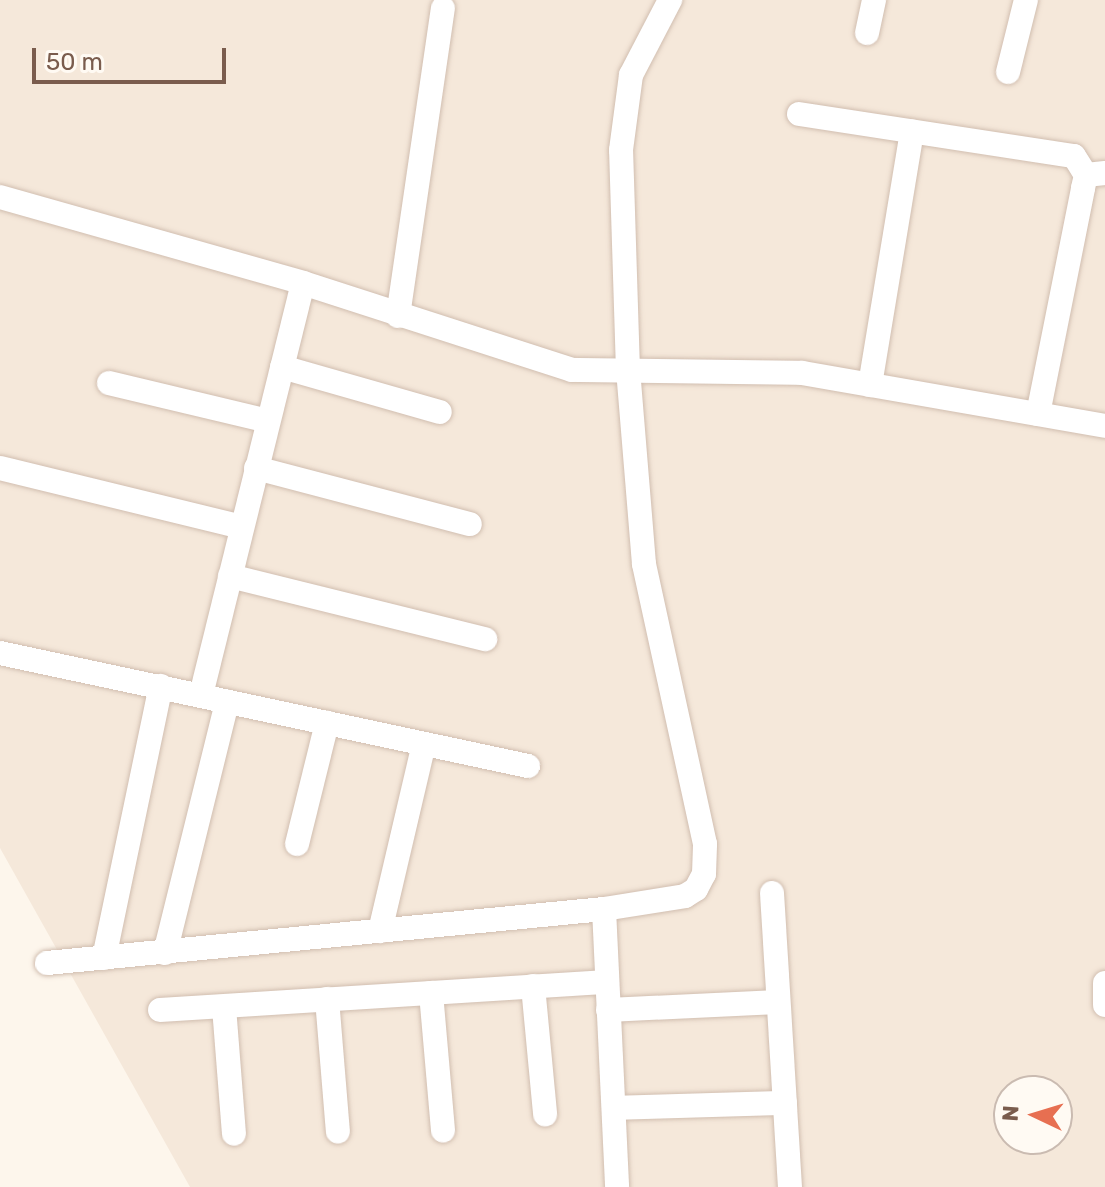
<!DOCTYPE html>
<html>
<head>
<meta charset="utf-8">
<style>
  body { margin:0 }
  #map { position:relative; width:1105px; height:1187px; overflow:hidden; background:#fdf6ec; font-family:Rubik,sans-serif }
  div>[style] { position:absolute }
  .residential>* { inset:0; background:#f5e8da }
  .roads { filter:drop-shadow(0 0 2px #d1beb0) drop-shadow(0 0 2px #d1beb0) }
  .minor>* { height:24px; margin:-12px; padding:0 12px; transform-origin:12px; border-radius:12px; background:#fff }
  span { translate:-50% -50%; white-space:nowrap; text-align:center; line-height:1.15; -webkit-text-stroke:6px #fffaf3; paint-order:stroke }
  .north { position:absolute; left:993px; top:1075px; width:80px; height:80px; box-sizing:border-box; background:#fffaf3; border:2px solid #cabbb1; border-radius:50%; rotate:274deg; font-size:22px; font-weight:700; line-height:32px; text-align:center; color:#7a5c4d }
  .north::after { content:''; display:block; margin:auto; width:28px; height:36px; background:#e76f51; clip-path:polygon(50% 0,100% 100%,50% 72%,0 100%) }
  .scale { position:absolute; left:32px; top:48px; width:194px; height:36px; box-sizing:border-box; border:4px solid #7a5c4d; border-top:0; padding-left:10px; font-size:24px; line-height:28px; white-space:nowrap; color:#7a5c4d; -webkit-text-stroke:6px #fffaf3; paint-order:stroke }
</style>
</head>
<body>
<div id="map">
  <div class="residential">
    <i style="clip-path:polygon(evenodd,0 0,1105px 0,1105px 1187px,190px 1187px,0 848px,0 0,1009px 1091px,1057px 1091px,1057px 1139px,1009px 1139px,1009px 1091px)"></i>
  </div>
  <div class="roads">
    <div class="minor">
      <i style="left:867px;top:33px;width:34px;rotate:-78deg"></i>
      <i style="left:1008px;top:72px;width:74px;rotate:-76deg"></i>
      <i style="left:799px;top:114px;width:278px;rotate:8.7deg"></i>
      <i style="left:1074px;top:156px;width:22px;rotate:58deg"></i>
      <i style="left:0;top:197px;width:315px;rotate:15.8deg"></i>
      <i style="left:303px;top:283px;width:283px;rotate:17.9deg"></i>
      <i style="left:572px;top:370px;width:230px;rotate:0.7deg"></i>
      <i style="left:802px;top:373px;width:308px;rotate:9.9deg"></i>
      <i style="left:398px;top:316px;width:311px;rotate:-81.7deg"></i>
      <i style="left:282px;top:367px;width:164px;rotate:15.9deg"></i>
      <i style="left:109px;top:383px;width:163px;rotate:13.4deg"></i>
      <i style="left:870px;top:385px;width:257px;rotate:-80.6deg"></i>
      <i style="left:1038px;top:414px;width:230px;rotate:-78.7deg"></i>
      <i style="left:1083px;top:188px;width:13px;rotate:-77deg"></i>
      <i style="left:1086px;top:175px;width:19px;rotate:-6deg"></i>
      <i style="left:0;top:468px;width:249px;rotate:13.7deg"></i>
      <i style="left:256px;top:468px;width:221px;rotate:14.7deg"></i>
      <i style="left:230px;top:576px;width:263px;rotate:13.9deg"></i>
      <i style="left:0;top:653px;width:540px;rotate:12.08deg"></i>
      <i style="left:201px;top:695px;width:424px;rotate:-76.1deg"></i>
      <i style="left:297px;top:844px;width:125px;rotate:-76.1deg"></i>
      <i style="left:772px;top:893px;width:295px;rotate:86.5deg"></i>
      <i style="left:604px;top:909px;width:278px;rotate:87.3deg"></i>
      <i style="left:380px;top:931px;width:192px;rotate:-76.8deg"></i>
      <i style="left:165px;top:953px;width:259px;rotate:-76.1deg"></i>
      <i style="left:104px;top:958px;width:278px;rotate:-78.2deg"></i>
      <i style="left:47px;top:963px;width:560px;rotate:-5.54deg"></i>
      <i style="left:604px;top:909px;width:82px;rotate:-9.1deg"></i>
      <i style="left:685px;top:896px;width:13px;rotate:-32deg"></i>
      <i style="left:696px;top:889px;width:17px;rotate:-62deg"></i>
      <i style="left:704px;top:874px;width:30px;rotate:-88deg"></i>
      <i style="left:705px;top:844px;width:287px;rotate:-102.3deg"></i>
      <i style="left:644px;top:564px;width:194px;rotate:-94.7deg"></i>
      <i style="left:628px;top:371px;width:221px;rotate:-91.8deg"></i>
      <i style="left:621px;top:150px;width:76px;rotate:-82.4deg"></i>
      <i style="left:631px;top:75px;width:85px;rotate:-62.5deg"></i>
      <i style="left:1105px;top:983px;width:22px;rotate:90deg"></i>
      <i style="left:533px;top:986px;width:129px;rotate:84.6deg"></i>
      <i style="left:431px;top:993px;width:138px;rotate:85deg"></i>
      <i style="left:327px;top:999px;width:133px;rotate:85.3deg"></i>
      <i style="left:224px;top:1007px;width:127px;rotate:85.5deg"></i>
      <i style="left:160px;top:1010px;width:448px;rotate:-3.6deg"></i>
      <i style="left:608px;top:1010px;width:170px;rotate:-2.7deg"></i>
      <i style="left:614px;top:1108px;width:171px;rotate:-1.7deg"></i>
    </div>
  </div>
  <div class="north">N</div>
  <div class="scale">50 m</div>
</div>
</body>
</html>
